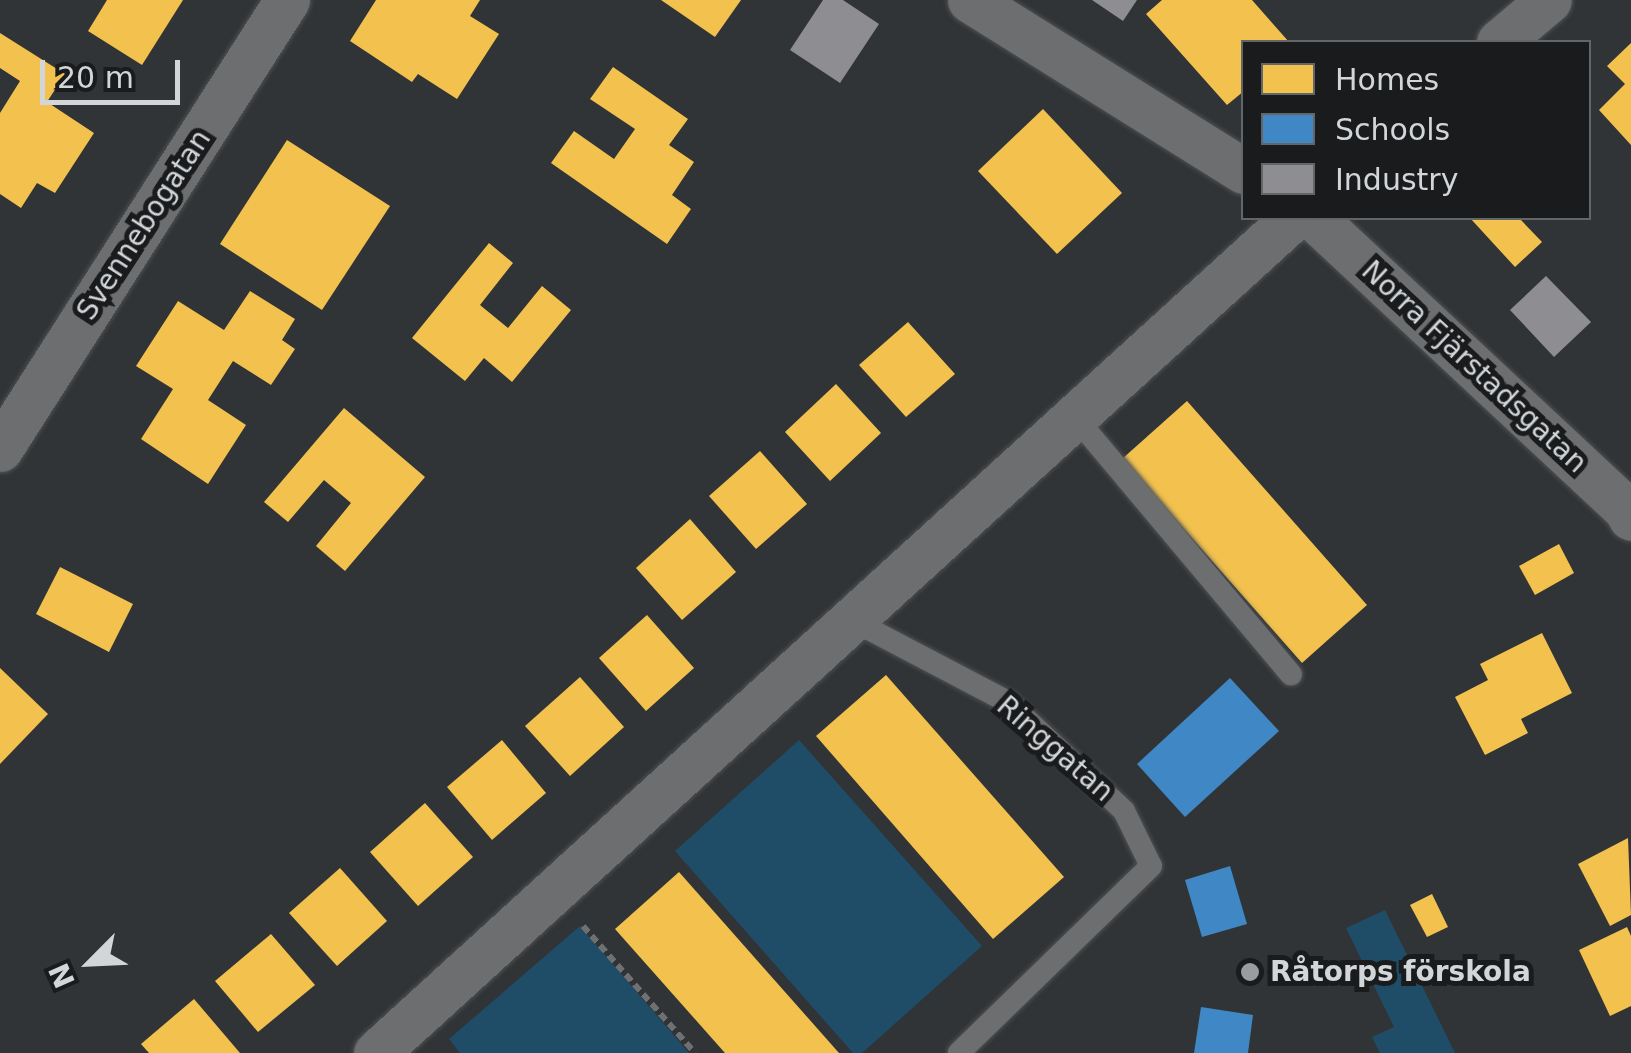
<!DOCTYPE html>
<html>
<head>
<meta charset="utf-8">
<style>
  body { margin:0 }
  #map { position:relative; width:1631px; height:1053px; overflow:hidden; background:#313436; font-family:"DejaVu Sans",sans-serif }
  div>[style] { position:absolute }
  .green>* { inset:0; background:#1f4d67 }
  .homes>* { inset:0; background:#f2c14e }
  .schools>* { inset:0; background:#3f88c5 }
  .industry>* { inset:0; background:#8d8d92 }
  .path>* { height:6px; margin-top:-3px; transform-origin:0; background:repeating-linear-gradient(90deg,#6f7072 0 8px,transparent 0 13px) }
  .roads { filter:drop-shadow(0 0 2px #4e5052) drop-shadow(0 0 2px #4e5052) }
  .lane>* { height:22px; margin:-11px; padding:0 11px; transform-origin:11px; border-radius:11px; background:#6c6e6f }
  .street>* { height:45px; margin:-22.5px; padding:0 22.5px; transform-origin:22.5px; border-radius:22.5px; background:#6c6e6f }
  .dots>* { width:28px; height:28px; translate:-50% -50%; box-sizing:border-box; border:5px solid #191b1d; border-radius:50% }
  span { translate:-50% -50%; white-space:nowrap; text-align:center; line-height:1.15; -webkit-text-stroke:10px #191b1d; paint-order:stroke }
  .street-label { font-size:28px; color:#d3d6d8 }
  .poi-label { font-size:28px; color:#d3d6d8; font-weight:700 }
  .left { translate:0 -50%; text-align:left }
  .legend { position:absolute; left:1241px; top:40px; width:350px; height:180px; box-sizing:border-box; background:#191b1d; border:2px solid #636668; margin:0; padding:12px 18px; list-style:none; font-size:30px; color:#d3d6d8 }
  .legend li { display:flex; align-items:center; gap:20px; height:50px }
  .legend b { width:50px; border:2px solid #636668 }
  .north { position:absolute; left:40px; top:913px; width:100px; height:100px; -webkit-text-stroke:8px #191b1d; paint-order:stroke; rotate:246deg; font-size:28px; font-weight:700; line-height:40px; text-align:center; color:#d3d6d8 }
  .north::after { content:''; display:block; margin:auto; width:35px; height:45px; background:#d3d6d8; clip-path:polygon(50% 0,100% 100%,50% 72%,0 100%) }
  .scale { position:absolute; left:40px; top:60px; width:140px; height:45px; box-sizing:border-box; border:5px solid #d3d6d8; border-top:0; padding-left:12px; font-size:30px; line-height:35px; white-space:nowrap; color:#d3d6d8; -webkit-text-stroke:8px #191b1d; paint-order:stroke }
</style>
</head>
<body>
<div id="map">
  <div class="green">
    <i style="clip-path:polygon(799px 740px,982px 946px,862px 1053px,853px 1053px,675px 851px)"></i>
    <i style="clip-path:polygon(1385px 910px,1455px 1053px,1380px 1053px,1372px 1037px,1394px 1027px,1346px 928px)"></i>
    <i style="clip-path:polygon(580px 926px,689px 1053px,460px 1053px,449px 1039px)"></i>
  </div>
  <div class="homes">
    <i style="clip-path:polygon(107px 0,183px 0,142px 65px,88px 31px)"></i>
    <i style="clip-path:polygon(376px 0,480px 0,470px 16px,499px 34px,457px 99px,418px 74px,412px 82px,350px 41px)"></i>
    <i style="clip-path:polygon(661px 0,741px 0,715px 37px)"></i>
    <i style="clip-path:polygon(1162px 0,1252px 0,1289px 42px,1244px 42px,1244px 91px,1227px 105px,1146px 14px)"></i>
    <i style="clip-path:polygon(0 33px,65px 74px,47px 102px,94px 133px,55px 193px,37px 183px,21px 208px,0 194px,0 113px,20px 81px,0 68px)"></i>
    <i style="clip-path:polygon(1631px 43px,1631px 145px,1599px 110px,1625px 84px,1607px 66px)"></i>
    <i style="clip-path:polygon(613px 67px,688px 119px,669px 145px,694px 162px,672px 195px,691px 209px,667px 244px,551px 163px,574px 131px,614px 159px,635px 129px,590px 99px)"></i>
    <i style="clip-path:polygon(1043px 109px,1122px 193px,1057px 254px,978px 171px)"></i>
    <i style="clip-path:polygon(287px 140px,390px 206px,322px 310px,220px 244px)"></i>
    <i style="clip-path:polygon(1470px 218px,1524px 218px,1521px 220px,1542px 242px,1515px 267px)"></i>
    <i style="clip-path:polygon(489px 243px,513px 263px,480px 305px,508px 328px,542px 286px,571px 310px,512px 382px,484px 358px,465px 381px,412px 338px)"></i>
    <i style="clip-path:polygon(250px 291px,295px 319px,282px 340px,295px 349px,271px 385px,233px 361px,208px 400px,246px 425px,208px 484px,141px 439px,173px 389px,136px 366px,178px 301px,224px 330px)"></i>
    <i style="clip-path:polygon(908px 322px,955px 374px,906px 417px,859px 365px)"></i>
    <i style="clip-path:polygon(836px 384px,881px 433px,830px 481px,785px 432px)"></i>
    <i style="clip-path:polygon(1187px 401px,1367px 605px,1302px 663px,1122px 459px)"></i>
    <i style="clip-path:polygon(344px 408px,425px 477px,345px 571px,316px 546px,351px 503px,324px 480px,288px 522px,264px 502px)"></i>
    <i style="clip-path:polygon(760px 451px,807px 504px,756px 549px,709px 496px)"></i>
    <i style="clip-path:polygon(690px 519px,736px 572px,682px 620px,636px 568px)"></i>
    <i style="clip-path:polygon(1559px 544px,1574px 573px,1535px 595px,1519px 566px)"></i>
    <i style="clip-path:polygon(60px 567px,133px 604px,109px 652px,36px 614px)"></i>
    <i style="clip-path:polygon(647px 615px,694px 668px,646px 711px,599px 658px)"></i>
    <i style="clip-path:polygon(1542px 633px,1572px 693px,1521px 719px,1528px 733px,1485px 755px,1455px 697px,1488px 680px,1480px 664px)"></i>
    <i style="clip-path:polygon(0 668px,48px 714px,0 764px)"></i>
    <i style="clip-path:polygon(886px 675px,1064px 877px,993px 939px,816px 736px)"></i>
    <i style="clip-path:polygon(580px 677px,624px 727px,570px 776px,525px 726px)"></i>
    <i style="clip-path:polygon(502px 740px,546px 793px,492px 840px,447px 787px)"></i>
    <i style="clip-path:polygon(425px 803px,473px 857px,418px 906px,370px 852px)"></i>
    <i style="clip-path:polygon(1628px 838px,1631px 915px,1610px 926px,1578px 864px)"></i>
    <i style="clip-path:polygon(340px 868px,387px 921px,337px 966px,289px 913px)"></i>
    <i style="clip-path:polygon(679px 872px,839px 1053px,725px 1053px,615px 929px)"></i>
    <i style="clip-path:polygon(1432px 894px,1448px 927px,1427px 937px,1410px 905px)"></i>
    <i style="clip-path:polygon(1627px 927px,1631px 936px,1631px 1006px,1610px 1016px,1579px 950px)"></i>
    <i style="clip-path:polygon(271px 934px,315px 985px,258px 1032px,215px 981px)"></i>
    <i style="clip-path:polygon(194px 999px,240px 1053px,149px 1053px,141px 1044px)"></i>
  </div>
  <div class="schools">
    <i style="clip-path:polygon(1230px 678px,1279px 731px,1185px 817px,1137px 764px)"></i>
    <i style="clip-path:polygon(1230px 866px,1247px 924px,1202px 937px,1185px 880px)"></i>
    <i style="clip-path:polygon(1201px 1007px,1253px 1015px,1248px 1053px,1194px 1053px)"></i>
  </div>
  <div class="industry">
    <i style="clip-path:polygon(823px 0,843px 0,879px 24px,840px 83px,790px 50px)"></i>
    <i style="clip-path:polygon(1092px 0,1137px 0,1123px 21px)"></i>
    <i style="clip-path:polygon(1546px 276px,1591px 322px,1554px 357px,1510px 310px)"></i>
  </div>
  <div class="path">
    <i style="left:583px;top:926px;width:169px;rotate:48.6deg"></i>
  </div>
  <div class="roads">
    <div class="lane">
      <i style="left:1075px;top:417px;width:336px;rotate:50deg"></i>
      <i style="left:852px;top:620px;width:176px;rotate:27.7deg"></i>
      <i style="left:1008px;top:702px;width:159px;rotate:43.2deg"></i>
      <i style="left:1124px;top:811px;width:61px;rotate:63.9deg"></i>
      <i style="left:1151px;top:866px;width:268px;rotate:135.8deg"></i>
    </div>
    <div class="street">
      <i style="left:970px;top:0;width:323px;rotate:32deg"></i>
      <i style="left:1499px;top:42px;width:65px;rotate:-40deg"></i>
      <i style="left:1314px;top:218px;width:427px;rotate:43deg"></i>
      <i style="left:1626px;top:509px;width:10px;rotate:61deg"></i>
      <i style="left:0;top:449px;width:533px;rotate:-57.41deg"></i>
      <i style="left:376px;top:1053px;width:1240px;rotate:-42.32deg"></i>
    </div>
  </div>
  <div class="dots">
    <i style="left:1250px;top:972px;background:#9a9d9f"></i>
  </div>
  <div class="street-label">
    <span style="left:144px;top:225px;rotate:-57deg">Svennebogatan</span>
    <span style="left:1474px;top:367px;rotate:43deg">Norra Fjärstadsgatan</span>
    <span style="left:1055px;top:749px;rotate:41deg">Ringgatan</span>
  </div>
  <div class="poi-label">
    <span class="left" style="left:1270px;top:972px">Råtorps förskola</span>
  </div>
  <ul class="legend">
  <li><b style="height:28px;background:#f2c14e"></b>Homes</li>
  <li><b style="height:28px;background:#3f88c5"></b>Schools</li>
  <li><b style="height:28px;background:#8d8d92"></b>Industry</li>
  </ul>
  <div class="north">N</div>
  <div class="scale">20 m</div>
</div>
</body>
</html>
